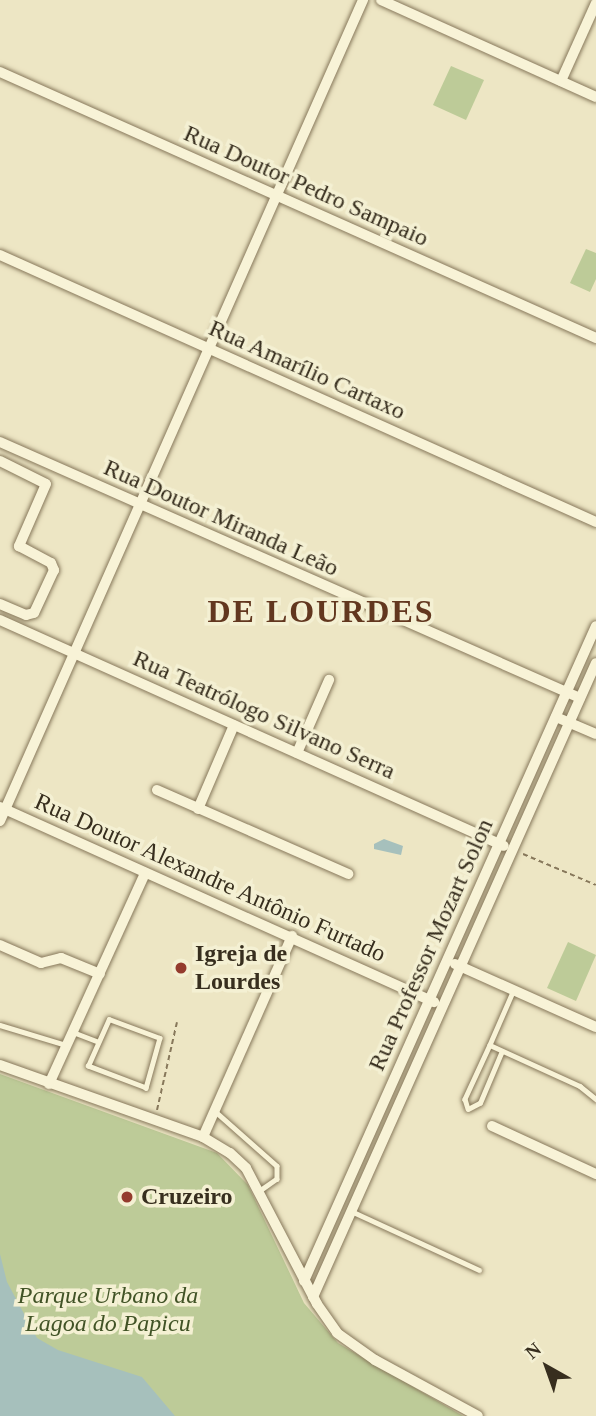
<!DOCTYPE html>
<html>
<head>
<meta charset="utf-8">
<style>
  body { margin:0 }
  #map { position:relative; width:596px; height:1416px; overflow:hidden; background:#ede6c4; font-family:Georgia,serif }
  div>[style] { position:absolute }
  .green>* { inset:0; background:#bdcb98 }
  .water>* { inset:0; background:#a6c0bc }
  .path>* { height:2px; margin-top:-1px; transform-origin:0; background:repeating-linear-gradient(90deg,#87785b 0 5px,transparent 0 8.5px) }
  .roads { filter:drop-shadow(0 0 2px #87785b) drop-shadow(0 0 2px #87785b) }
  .lane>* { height:4.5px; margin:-2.25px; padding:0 2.25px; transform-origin:2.25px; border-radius:2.25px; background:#f8f3d7 }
  .street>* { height:10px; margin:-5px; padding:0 5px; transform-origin:5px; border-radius:5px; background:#f8f3d7 }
  .dots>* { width:19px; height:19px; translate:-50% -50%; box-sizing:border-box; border:4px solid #f4f0d3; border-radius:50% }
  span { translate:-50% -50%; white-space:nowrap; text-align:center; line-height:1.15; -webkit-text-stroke:7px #f4f0d3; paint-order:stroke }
  .street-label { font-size:24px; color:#372e1e }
  .poi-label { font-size:24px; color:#372e1e; font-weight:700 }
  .left { translate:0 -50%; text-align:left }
  .park-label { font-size:24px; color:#415326; font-style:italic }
  .district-label { font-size:32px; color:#62371f; font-weight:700; letter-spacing:2px }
  .north { position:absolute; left:512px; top:1332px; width:70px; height:70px; -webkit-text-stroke:5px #f4f0d3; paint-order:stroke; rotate:320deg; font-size:19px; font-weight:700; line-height:28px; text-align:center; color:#372e1e }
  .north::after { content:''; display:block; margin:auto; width:24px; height:32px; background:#372e1e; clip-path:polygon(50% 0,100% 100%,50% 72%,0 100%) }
</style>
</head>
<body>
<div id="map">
  <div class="green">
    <i style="clip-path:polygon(451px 66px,484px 80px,466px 120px,433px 105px)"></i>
    <i style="clip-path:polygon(586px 249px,596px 253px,596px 279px,590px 292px,570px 283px)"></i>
    <i style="clip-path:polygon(568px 942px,596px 955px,576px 1001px,547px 988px)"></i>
    <i style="clip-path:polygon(0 1074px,217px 1153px,248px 1185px,304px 1303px,338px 1343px,463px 1416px,0 1416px)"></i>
  </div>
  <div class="water">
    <i style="clip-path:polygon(384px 839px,403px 846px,401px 855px,374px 849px,374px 844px)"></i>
    <i style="clip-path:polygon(0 1254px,7px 1282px,37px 1338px,58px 1350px,142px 1377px,175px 1416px,0 1416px)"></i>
  </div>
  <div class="path">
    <i style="left:523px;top:854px;width:79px;rotate:23deg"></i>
    <i style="left:157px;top:1110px;width:90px;rotate:-77.2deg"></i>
  </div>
  <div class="roads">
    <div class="lane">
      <i style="left:513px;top:992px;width:58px;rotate:113.5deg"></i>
      <i style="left:490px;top:1045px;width:99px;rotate:24.5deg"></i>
      <i style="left:580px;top:1086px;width:21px;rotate:39deg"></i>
      <i style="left:109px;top:1019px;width:54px;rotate:20.4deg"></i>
      <i style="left:160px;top:1038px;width:52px;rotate:105.6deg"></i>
      <i style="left:146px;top:1088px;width:62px;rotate:-159.2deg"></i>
      <i style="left:88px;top:1066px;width:51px;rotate:-65.9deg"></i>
      <i style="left:0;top:1025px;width:69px;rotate:16.9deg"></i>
      <i style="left:73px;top:1032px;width:26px;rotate:21deg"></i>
      <i style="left:490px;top:1045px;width:60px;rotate:114.8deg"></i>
      <i style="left:465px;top:1099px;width:10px;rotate:73deg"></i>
      <i style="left:468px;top:1109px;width:13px;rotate:-27deg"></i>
      <i style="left:480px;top:1103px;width:56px;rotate:-67.1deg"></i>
      <i style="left:216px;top:1112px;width:81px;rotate:41.5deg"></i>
      <i style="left:277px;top:1166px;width:13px;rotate:90deg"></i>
      <i style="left:277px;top:1179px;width:21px;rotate:145deg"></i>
      <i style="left:351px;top:1211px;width:141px;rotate:24.7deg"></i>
    </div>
    <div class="street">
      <i style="left:381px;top:0;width:236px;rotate:24.3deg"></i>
      <i style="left:0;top:72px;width:653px;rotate:24.05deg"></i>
      <i style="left:561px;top:81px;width:85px;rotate:-65.8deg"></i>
      <i style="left:0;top:255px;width:653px;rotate:24.13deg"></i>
      <i style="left:0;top:442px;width:634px;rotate:23.82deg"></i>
      <i style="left:0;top:461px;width:51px;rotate:26.6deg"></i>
      <i style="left:46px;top:484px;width:68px;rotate:113.5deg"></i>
      <i style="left:19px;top:546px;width:36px;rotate:28deg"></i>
      <i style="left:51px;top:563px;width:8px;rotate:67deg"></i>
      <i style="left:54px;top:570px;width:47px;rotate:114.9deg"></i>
      <i style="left:34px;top:613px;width:8px;rotate:166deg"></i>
      <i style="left:26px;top:615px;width:28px;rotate:-157deg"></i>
      <i style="left:0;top:620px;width:552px;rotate:24.15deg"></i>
      <i style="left:556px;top:717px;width:43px;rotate:23deg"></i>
      <i style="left:297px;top:753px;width:80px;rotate:-66.3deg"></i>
      <i style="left:157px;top:790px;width:209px;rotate:23.7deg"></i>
      <i style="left:0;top:807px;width:476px;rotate:24.2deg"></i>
      <i style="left:198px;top:809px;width:91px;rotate:-66.8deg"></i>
      <i style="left:0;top:821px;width:898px;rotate:-66.15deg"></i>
      <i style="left:0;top:945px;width:45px;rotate:23.7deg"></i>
      <i style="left:41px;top:963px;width:21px;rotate:-14deg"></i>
      <i style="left:61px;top:958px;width:42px;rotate:22.3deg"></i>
      <i style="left:455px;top:964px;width:154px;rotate:24.1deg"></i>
      <i style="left:0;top:1065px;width:215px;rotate:19.5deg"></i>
      <i style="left:203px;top:1137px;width:31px;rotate:31deg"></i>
      <i style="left:230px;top:1153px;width:22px;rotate:43deg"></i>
      <i style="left:246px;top:1168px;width:153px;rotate:62.4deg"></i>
      <i style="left:317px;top:1304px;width:35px;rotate:55deg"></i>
      <i style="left:337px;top:1333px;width:47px;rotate:35.4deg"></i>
      <i style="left:375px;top:1360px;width:117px;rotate:28.5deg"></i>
      <i style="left:49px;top:1084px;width:232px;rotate:-65.5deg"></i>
      <i style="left:492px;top:1126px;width:115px;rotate:24.8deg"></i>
      <i style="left:203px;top:1137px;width:220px;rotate:-66.1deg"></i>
      <i style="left:304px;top:1281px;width:717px;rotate:-65.97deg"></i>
      <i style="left:313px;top:1297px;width:694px;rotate:-65.95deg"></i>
    </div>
  </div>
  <div class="dots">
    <i style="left:181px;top:968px;background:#943b2d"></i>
    <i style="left:127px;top:1197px;background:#943b2d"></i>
  </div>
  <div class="street-label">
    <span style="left:306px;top:186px;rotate:24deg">Rua Doutor Pedro Sampaio</span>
    <span style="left:307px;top:370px;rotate:24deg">Rua Amarílio Cartaxo</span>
    <span style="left:221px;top:518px;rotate:24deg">Rua Doutor Miranda Leão</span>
    <span style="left:264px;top:715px;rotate:24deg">Rua Teatrólogo Silvano Serra</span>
    <span style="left:210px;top:878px;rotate:24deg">Rua Doutor Alexandre Antônio Furtado</span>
    <span style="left:431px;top:945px;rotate:-66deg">Rua Professor Mozart Solon</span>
  </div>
  <div class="poi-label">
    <span class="left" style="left:195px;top:968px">Igreja de<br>Lourdes</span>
    <span class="left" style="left:141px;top:1197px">Cruzeiro</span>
  </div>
  <div class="park-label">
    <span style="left:108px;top:1310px">Parque Urbano da<br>Lagoa do Papicu</span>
  </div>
  <div class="district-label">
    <span style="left:321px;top:611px">DE LOURDES</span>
  </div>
  <div class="north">N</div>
</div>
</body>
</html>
